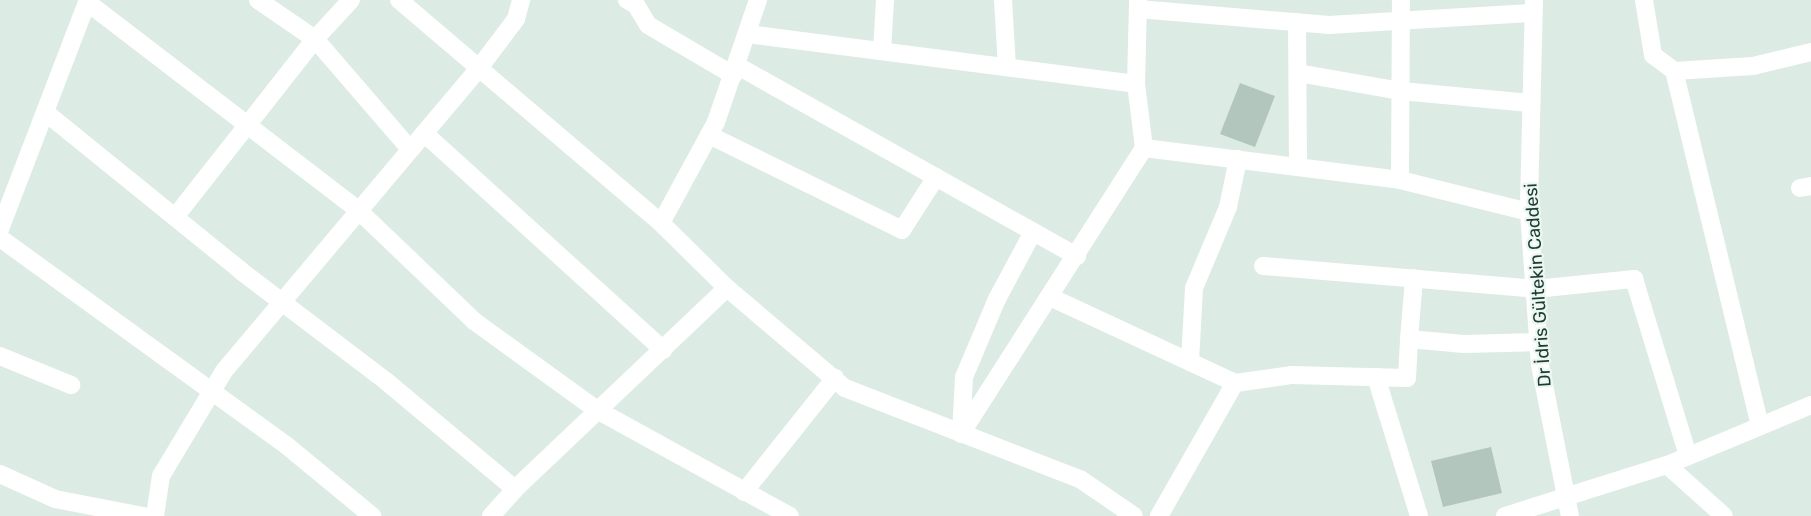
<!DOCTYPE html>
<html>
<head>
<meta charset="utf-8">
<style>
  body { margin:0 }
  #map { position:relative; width:1811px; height:516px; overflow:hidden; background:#ddebe5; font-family:Rubik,sans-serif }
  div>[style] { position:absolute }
  .building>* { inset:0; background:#b2c6be }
  .minor>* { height:18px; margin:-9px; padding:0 9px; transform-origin:9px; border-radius:9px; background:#fff }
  span { translate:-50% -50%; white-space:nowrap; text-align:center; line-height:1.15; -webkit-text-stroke:4.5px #edf7f2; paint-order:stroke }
  .street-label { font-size:18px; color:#1d3c34 }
</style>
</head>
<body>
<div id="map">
  <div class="building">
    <i style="clip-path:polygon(1240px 83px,1275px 96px,1255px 147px,1220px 134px)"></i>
    <i style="clip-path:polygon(1491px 447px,1502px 493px,1443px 507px,1431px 461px)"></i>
  </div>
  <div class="minor">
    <i style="left:258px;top:0;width:69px;rotate:34.4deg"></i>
    <i style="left:315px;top:39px;width:145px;rotate:49.2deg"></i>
    <i style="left:399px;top:0;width:344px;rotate:40.4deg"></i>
    <i style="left:661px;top:223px;width:93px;rotate:44.6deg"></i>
    <i style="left:727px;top:288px;width:155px;rotate:40.3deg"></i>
    <i style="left:845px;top:388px;width:252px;rotate:21.2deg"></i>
    <i style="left:1080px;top:479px;width:65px;rotate:34.4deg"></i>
    <i style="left:627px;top:0;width:10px;rotate:29deg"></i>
    <i style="left:636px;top:5px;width:23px;rotate:59deg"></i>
    <i style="left:648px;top:25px;width:99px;rotate:30.5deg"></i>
    <i style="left:1003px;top:0;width:67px;rotate:86.6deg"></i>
    <i style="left:1534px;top:0;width:212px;rotate:91.4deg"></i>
    <i style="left:1529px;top:212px;width:153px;rotate:85.9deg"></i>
    <i style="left:1540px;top:365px;width:154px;rotate:78.8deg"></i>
    <i style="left:1644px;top:0;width:56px;rotate:80.7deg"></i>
    <i style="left:1653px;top:55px;width:26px;rotate:37deg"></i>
    <i style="left:87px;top:2px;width:342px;rotate:37.5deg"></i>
    <i style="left:358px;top:210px;width:161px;rotate:43.7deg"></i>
    <i style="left:474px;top:321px;width:152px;rotate:35.9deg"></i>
    <i style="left:597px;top:410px;width:220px;rotate:28.8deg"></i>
    <i style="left:1138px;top:9px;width:192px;rotate:4.8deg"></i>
    <i style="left:1329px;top:25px;width:205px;rotate:-3.4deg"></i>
    <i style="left:1297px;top:22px;width:145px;rotate:89.6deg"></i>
    <i style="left:747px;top:34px;width:392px;rotate:7.3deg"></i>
    <i style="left:882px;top:51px;width:51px;rotate:-86.6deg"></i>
    <i style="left:736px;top:65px;width:391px;rotate:29.3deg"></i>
    <i style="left:1298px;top:73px;width:105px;rotate:9.9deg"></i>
    <i style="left:1401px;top:91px;width:131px;rotate:5.3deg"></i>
    <i style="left:45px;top:112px;width:252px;rotate:39deg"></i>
    <i style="left:241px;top:271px;width:183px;rotate:37.2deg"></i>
    <i style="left:387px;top:382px;width:167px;rotate:39.9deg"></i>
    <i style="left:424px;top:133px;width:323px;rotate:42.2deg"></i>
    <i style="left:709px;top:135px;width:215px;rotate:26.2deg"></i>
    <i style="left:902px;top:230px;width:63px;rotate:-57.3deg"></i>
    <i style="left:1144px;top:148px;width:258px;rotate:7.1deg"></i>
    <i style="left:1400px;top:180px;width:133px;rotate:13.9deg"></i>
    <i style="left:1400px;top:180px;width:180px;rotate:-89.7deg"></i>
    <i style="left:1800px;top:188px;width:11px;rotate:-10deg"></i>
    <i style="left:175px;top:217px;width:226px;rotate:-51.8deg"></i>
    <i style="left:315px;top:39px;width:53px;rotate:-47.3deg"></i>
    <i style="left:661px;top:223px;width:115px;rotate:-61.4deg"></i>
    <i style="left:716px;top:122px;width:129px;rotate:-71deg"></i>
    <i style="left:0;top:229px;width:245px;rotate:-69deg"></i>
    <i style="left:0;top:238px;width:353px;rotate:35.9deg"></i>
    <i style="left:286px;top:445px;width:112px;rotate:39.5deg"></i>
    <i style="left:1263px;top:266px;width:273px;rotate:4.8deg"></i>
    <i style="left:1535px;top:289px;width:100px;rotate:-5.8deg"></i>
    <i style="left:1634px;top:279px;width:185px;rotate:73deg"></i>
    <i style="left:1050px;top:297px;width:204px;rotate:24.9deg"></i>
    <i style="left:1409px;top:339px;width:61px;rotate:-85.3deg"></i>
    <i style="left:0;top:356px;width:77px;rotate:22.2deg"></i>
    <i style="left:1190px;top:362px;width:74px;rotate:-86.9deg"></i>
    <i style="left:1194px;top:288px;width:88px;rotate:-67.2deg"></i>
    <i style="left:1228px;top:207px;width:49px;rotate:-78.2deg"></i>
    <i style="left:1376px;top:377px;width:145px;rotate:72.8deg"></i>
    <i style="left:1760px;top:426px;width:365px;rotate:-103.6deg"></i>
    <i style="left:1674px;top:71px;width:79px;rotate:-3.6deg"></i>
    <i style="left:1753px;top:66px;width:60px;rotate:-13.6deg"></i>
    <i style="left:961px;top:433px;width:56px;rotate:-86.9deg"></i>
    <i style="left:964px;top:377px;width:85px;rotate:-67.1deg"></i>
    <i style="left:997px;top:299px;width:76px;rotate:-61.8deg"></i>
    <i style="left:961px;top:434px;width:340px;rotate:-57.4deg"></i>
    <i style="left:1144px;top:148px;width:64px;rotate:-97.1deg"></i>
    <i style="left:1136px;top:84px;width:84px;rotate:-88.6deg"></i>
    <i style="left:1667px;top:465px;width:76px;rotate:41.8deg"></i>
    <i style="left:0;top:474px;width:60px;rotate:24.4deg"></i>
    <i style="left:55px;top:499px;width:90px;rotate:10.9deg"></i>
    <i style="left:744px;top:492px;width:146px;rotate:-51.4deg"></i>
    <i style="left:155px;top:516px;width:40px;rotate:-81.5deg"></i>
    <i style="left:161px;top:476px;width:122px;rotate:-59deg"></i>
    <i style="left:224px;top:371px;width:396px;rotate:-49.9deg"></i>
    <i style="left:479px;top:68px;width:61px;rotate:-52.9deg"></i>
    <i style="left:516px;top:19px;width:20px;rotate:-75deg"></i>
    <i style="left:491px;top:516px;width:36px;rotate:-48deg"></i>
    <i style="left:515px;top:489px;width:292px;rotate:-43.5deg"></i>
    <i style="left:1159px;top:516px;width:153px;rotate:-60.3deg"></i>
    <i style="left:1235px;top:383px;width:58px;rotate:-8deg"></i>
    <i style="left:1292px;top:375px;width:115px;rotate:1.5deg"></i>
    <i style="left:1407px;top:378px;width:39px;rotate:-87deg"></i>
    <i style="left:1409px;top:339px;width:55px;rotate:5.2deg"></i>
    <i style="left:1464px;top:344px;width:75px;rotate:-1.5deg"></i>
    <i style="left:1505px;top:516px;width:170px;rotate:-17.5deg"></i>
    <i style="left:1667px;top:465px;width:156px;rotate:-22.6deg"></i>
  </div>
  <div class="street-label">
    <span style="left:1538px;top:285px;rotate:-94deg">Dr İdris Gültekin Caddesi</span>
  </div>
</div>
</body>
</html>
